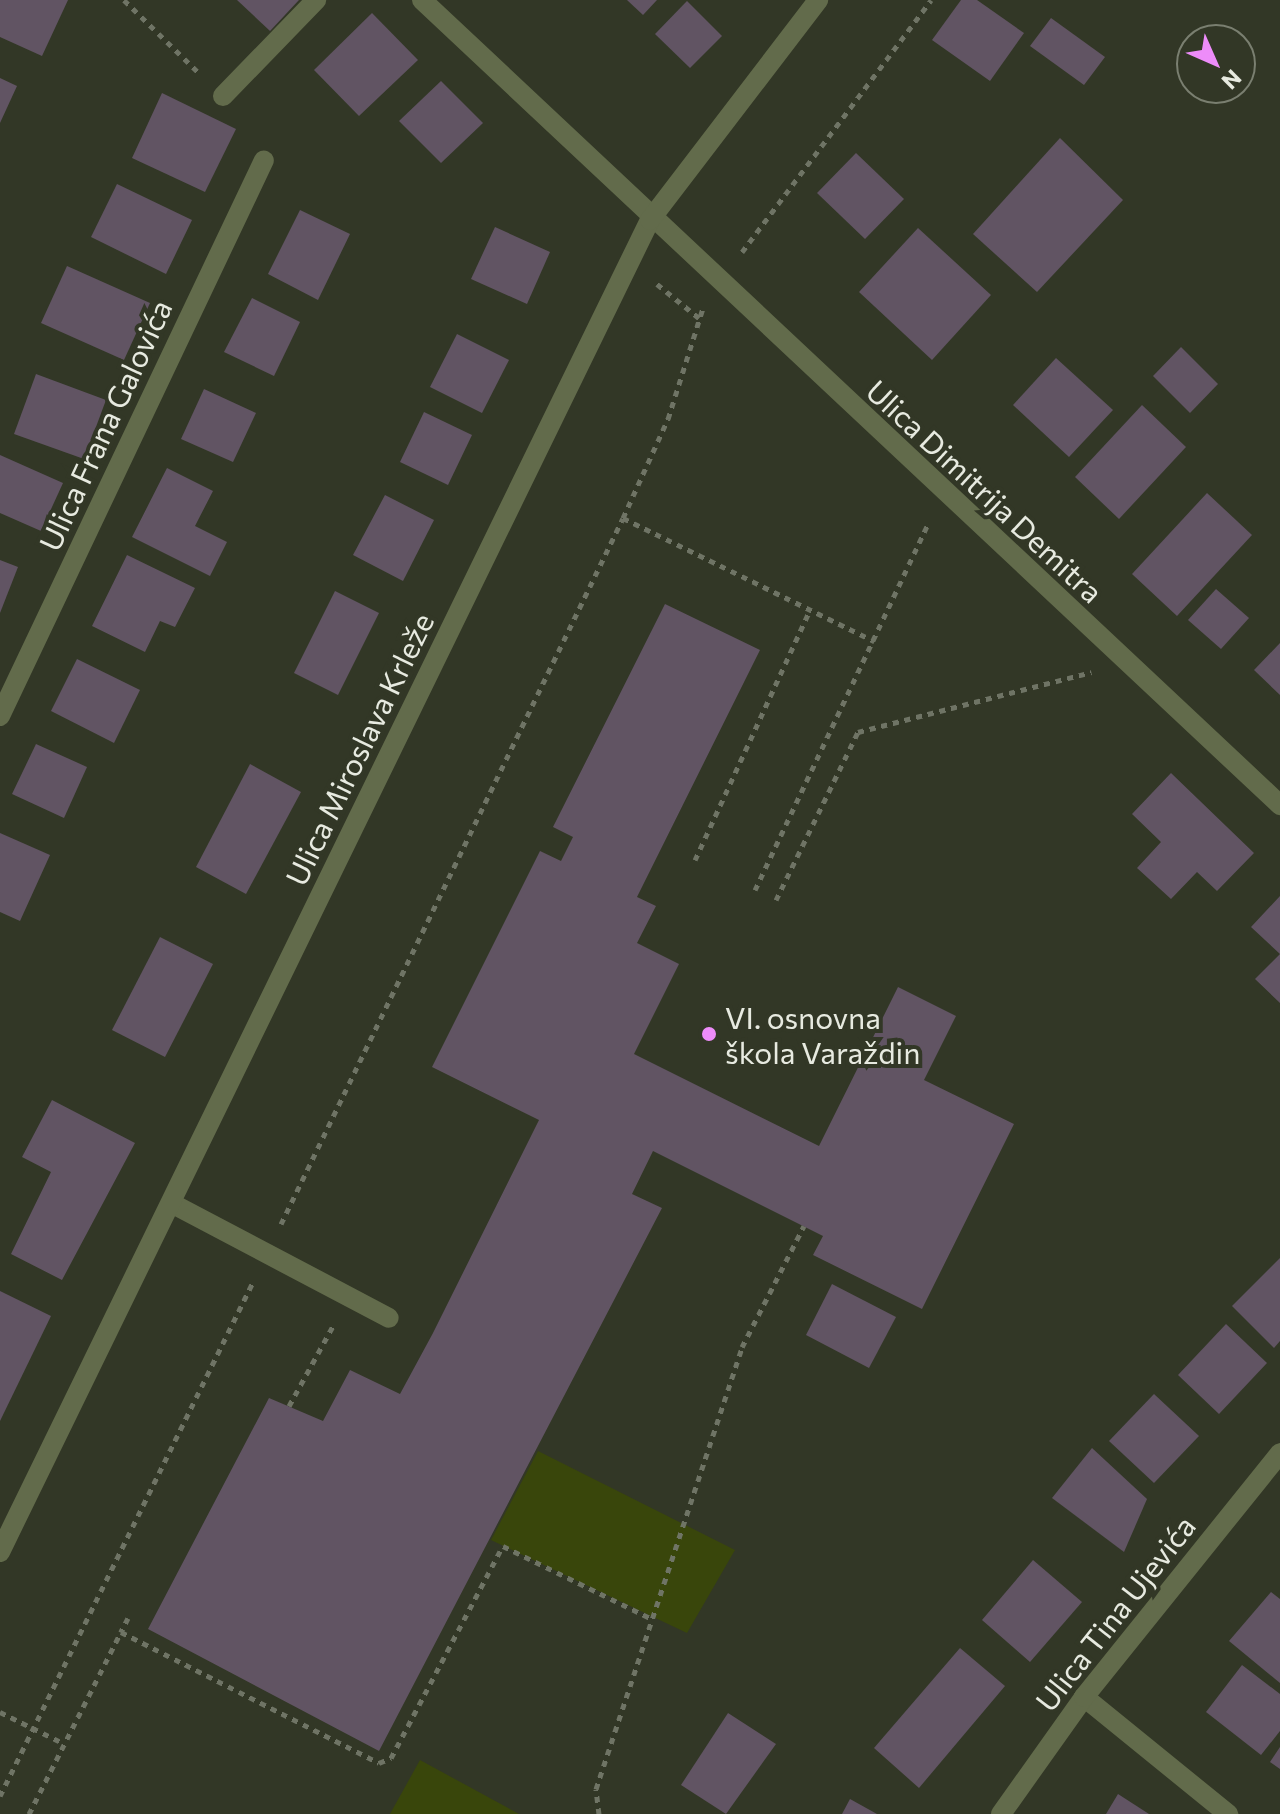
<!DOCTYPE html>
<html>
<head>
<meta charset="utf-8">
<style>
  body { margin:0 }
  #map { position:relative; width:1280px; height:1814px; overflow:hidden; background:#323726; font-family:Commissioner,sans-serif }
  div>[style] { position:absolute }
  .green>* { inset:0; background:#39460b }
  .building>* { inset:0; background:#615463 }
  .path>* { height:5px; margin-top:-2.5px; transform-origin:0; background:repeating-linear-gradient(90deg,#6f7465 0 6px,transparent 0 12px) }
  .minor>* { height:20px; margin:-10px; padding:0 10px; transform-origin:10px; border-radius:10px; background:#626b4b }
  .dots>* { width:22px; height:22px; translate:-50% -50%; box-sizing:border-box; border:4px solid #323726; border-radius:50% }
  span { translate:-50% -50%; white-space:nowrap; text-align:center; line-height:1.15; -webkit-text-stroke:8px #323726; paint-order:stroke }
  .street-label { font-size:30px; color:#e7eae0 }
  .poi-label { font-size:30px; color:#e7eae0 }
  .left { translate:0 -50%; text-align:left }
  .north { position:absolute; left:1176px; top:24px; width:80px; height:80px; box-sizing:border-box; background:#323726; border:2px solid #7a7f70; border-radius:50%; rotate:135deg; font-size:22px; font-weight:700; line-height:32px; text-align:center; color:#e7eae0 }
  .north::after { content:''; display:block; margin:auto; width:28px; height:36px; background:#ed8cf9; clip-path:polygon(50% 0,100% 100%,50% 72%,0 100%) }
</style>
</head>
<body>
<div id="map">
  <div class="green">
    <i style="clip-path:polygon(538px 1451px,735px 1550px,687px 1633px,491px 1540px)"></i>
    <i style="clip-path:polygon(420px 1760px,519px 1814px,390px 1814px)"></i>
  </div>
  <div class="building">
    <i style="clip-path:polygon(0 0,68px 0,42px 56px,0 37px)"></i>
    <i style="clip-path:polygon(237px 0,299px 0,270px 31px)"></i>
    <i style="clip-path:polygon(627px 0,657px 0,643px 15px)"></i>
    <i style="clip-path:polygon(961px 0,977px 0,1024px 33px,990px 81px,932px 40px)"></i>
    <i style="clip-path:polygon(687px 1px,722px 36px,690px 68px,655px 34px)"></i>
    <i style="clip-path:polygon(372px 13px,418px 60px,359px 116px,314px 70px)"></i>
    <i style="clip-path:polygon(1051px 18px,1105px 57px,1084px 85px,1030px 46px)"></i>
    <i style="clip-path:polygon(0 78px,17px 86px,0 123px)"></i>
    <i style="clip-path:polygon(441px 81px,483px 123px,441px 163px,399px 121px)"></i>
    <i style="clip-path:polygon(162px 93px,236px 129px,205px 192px,132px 158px)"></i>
    <i style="clip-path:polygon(1060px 138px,1123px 200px,1037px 292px,973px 234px)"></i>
    <i style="clip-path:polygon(856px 153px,904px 199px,865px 239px,817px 193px)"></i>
    <i style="clip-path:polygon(117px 184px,192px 220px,166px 274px,91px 237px)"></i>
    <i style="clip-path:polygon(300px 210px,350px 234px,318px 300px,268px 274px)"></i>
    <i style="clip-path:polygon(495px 227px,550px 252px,527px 304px,471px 279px)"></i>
    <i style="clip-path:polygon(918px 228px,991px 295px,932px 360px,859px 292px)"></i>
    <i style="clip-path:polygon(67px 266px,150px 303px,124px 360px,41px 323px)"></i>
    <i style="clip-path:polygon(252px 298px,300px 322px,274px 376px,224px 352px)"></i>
    <i style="clip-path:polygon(457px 334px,509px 360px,482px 413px,430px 387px)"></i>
    <i style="clip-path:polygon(1181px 347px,1218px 384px,1190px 413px,1153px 376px)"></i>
    <i style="clip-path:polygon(1056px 358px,1113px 410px,1069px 457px,1013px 405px)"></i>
    <i style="clip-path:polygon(36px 374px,106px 400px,84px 459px,14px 434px)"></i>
    <i style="clip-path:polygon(204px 389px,256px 413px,233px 462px,181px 439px)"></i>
    <i style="clip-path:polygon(1142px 405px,1186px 447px,1119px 519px,1075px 477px)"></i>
    <i style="clip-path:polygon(424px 412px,472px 435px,448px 485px,400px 462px)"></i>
    <i style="clip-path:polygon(0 455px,63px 483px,41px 531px,0 513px)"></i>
    <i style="clip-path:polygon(167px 468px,213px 491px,195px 526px,227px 542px,210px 576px,132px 537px)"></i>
    <i style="clip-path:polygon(1207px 493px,1252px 535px,1177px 616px,1132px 574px)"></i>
    <i style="clip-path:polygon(385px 495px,434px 520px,403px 581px,353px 555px)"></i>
    <i style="clip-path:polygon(127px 555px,195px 588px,175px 627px,160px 621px,145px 652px,92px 626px)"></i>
    <i style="clip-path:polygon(0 560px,18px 567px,0 613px)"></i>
    <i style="clip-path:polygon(1216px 589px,1249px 618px,1221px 649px,1188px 620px)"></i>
    <i style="clip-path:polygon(335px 591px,379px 613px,338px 695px,294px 673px)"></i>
    <i style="clip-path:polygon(665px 604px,760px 650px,637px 897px,656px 906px,637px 943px,679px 964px,634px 1054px,819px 1146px,898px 987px,956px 1016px,924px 1080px,1014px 1124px,922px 1309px,813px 1255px,823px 1236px,653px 1151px,632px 1194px,662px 1208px,379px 1751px,148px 1629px,269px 1398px,323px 1421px,350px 1370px,400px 1394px,433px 1333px,539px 1120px,432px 1067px,540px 851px,561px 861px,573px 837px,553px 827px)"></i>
    <i style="clip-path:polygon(1280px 643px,1280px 695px,1254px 670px)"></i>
    <i style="clip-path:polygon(77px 659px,140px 690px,114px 743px,51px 711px)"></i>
    <i style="clip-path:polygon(36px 744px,87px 767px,64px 818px,12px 794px)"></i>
    <i style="clip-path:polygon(250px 764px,301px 792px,246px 894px,196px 867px)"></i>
    <i style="clip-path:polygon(1171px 773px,1254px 853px,1217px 891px,1197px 872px,1171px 899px,1137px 868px,1161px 842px,1132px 814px)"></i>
    <i style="clip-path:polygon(0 833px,50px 855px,20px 921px,0 912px)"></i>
    <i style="clip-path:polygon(1280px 896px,1280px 1003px,1255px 979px,1280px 954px,1251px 927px)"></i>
    <i style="clip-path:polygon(160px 937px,213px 964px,165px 1057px,112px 1030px)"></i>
    <i style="clip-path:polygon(52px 1100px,135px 1143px,62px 1280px,11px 1254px,51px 1172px,22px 1157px)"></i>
    <i style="clip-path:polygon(1280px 1258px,1280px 1341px,1274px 1348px,1232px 1306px)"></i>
    <i style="clip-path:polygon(832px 1284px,896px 1317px,869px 1368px,806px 1335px)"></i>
    <i style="clip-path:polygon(0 1291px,51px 1316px,0 1421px)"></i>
    <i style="clip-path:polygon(1226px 1324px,1267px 1363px,1219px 1414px,1178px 1375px)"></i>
    <i style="clip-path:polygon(1154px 1394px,1199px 1436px,1154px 1483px,1109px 1441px)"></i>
    <i style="clip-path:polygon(1092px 1448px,1147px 1499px,1124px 1552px,1052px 1498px)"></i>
    <i style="clip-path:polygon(1033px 1560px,1082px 1602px,1030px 1662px,982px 1620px)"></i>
    <i style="clip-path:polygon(1271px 1592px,1280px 1599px,1280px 1683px,1229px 1641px)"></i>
    <i style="clip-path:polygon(960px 1648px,1005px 1686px,919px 1788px,874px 1748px)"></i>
    <i style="clip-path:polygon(1242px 1665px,1280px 1694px,1280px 1731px,1261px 1755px,1206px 1712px)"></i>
    <i style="clip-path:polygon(728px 1713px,776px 1744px,726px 1814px,681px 1785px)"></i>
    <i style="clip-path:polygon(1280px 1747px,1280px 1769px,1270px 1762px)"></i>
    <i style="clip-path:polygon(1118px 1794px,1149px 1814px,1106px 1814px)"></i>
    <i style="clip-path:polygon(850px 1799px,877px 1814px,842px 1814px)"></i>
  </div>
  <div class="path">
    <i style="left:124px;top:0;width:105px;rotate:44.2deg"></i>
    <i style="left:742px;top:252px;width:315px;rotate:-53.1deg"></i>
    <i style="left:657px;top:284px;width:54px;rotate:39deg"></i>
    <i style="left:623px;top:518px;width:280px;rotate:26.1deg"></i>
    <i style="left:695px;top:860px;width:275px;rotate:-65.3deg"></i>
    <i style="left:755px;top:890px;width:407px;rotate:-64.7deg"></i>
    <i style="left:776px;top:900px;width:187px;rotate:-64deg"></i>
    <i style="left:858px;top:732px;width:241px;rotate:-14.4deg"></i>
    <i style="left:281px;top:1224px;width:784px;rotate:-64.15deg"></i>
    <i style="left:623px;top:518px;width:109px;rotate:-65.6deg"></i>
    <i style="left:668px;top:419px;width:116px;rotate:-72.5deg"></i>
    <i style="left:289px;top:1406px;width:91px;rotate:-61.2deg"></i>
    <i style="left:128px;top:1618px;width:16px;rotate:117deg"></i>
    <i style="left:121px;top:1632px;width:289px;rotate:26.9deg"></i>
    <i style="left:379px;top:1763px;width:13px;rotate:-23deg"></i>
    <i style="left:391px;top:1758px;width:240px;rotate:-62.2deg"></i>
    <i style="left:503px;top:1546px;width:166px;rotate:26.1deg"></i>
    <i style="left:0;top:1712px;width:70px;rotate:26.2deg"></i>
    <i style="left:0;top:1796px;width:571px;rotate:-63.79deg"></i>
    <i style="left:29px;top:1814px;width:204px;rotate:-63.2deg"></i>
    <i style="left:599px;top:1814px;width:25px;rotate:-97deg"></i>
    <i style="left:596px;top:1789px;width:465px;rotate:-71.7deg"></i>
    <i style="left:742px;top:1347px;width:136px;rotate:-62.9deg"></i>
  </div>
  <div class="minor">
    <i style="left:422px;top:0;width:1177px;rotate:43.17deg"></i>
    <i style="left:223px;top:96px;width:134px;rotate:-45.9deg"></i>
    <i style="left:0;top:716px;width:615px;rotate:-64.6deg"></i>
    <i style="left:171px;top:1203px;width:246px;rotate:27.8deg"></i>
    <i style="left:0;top:1552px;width:1482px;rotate:-63.99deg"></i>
    <i style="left:650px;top:220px;width:277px;rotate:-52.6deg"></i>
    <i style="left:1084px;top:1697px;width:186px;rotate:39.1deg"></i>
    <i style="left:1001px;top:1814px;width:143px;rotate:-54.6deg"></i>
    <i style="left:1084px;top:1697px;width:313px;rotate:-51.2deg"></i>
  </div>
  <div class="dots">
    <i style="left:709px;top:1034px;background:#ed8cf9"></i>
  </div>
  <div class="street-label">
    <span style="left:105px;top:425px;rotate:-65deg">Ulica Frana Galovića</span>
    <span style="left:985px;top:491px;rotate:43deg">Ulica Dimitrija Demitra</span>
    <span style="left:359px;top:749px;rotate:-64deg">Ulica Miroslava Krleže</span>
    <span style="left:1115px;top:1613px;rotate:-52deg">Ulica Tina Ujevića</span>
  </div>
  <div class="poi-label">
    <span class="left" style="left:725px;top:1034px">VI. osnovna<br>škola Varaždin</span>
  </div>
  <div class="north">N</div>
</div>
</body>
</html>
